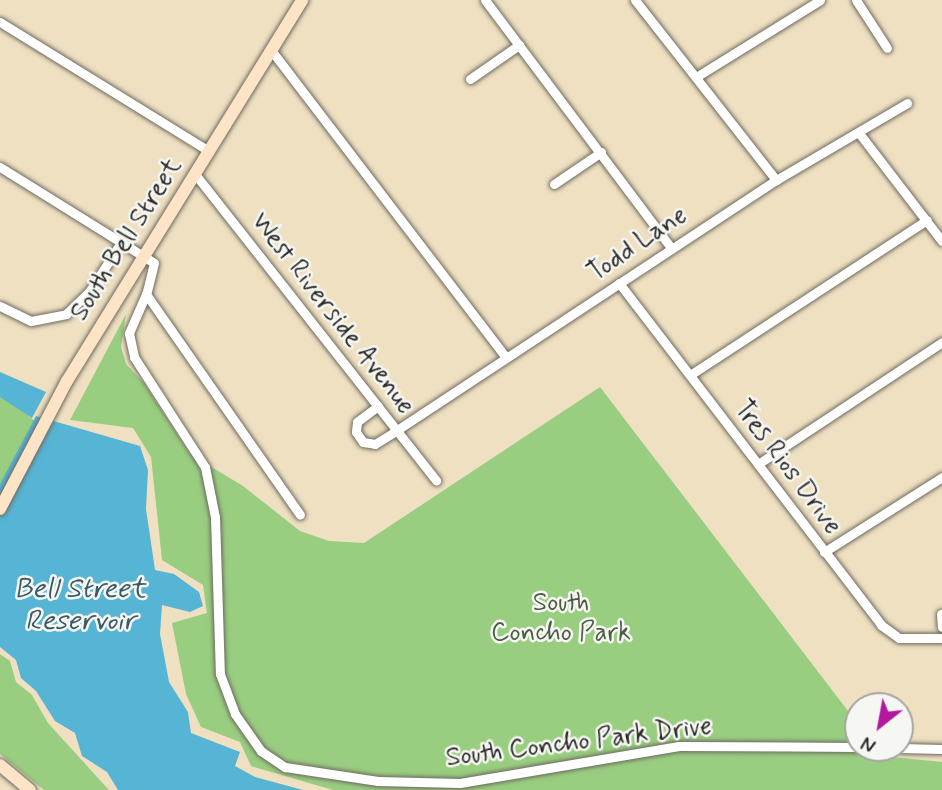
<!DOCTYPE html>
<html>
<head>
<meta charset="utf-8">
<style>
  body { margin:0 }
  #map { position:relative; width:942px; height:790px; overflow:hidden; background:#eee0c1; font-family:Mynerve,sans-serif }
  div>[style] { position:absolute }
  .green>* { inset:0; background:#99ce80 }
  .water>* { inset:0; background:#56b4d5 }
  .roads { filter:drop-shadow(0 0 2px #6f6a60) drop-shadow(0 0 2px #6f6a60) }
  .street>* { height:9px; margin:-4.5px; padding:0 4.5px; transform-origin:4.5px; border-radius:4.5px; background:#fff }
  .secondary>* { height:12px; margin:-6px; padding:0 6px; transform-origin:6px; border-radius:6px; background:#fee4c6 }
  span { translate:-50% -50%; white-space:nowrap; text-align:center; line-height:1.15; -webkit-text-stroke:5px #f6f6f2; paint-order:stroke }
  .street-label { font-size:26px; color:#2b2b2b }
  .park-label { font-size:26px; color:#4c5c44 }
  .water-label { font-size:28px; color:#3a5b66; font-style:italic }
  .north { position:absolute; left:844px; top:692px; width:70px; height:70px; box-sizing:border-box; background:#f6f6f2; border:2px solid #a5a5a2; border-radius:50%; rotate:211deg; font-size:19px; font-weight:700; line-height:28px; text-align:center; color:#2b2b2b }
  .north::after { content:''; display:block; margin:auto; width:24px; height:32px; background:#b5179e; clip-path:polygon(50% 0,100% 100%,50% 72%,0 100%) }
</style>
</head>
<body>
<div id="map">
  <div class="green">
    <i style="clip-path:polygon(126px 314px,121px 347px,126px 364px,144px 383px,190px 454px,243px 486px,300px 531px,329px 541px,364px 543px,600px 387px,858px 724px,858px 748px,876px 748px,882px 756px,942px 762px,942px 790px,333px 790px,251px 766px,240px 742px,201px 727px,186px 694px,172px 623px,207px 613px,203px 585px,162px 560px,151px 457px,133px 428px,70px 420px)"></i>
    <i style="clip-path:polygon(0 397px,8px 398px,52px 436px,0 530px)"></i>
    <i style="clip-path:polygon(0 654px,10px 661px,16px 682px,32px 695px,48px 723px,109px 790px,44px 790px,0 754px)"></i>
  </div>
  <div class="water">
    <i style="clip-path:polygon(0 372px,46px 392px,32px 418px,0 397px)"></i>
    <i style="clip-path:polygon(36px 416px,140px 446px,148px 470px,146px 509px,155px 570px,174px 574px,199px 592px,203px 606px,190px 612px,162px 605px,160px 634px,169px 682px,188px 712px,191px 733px,240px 752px,235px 766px,255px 777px,303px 790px,118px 790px,107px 772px,82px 756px,75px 733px,55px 721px,36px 691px,21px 678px,16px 660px,0 647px,0 484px)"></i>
  </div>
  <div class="roads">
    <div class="street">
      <i style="left:485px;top:0;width:310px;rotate:53.1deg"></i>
      <i style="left:635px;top:0;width:229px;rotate:51.9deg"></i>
      <i style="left:856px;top:0;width:57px;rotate:57.1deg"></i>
      <i style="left:0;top:22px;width:246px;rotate:31.7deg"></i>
      <i style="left:271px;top:50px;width:387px;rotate:52.6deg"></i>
      <i style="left:696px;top:77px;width:146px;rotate:-31.8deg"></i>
      <i style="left:470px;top:79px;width:60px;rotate:-34.8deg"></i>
      <i style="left:859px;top:133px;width:136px;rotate:52.5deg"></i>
      <i style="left:0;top:167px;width:181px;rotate:31.9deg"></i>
      <i style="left:154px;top:263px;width:32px;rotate:104deg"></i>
      <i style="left:146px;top:294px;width:269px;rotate:55.1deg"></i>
      <i style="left:195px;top:174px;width:390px;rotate:51.8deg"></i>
      <i style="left:554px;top:184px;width:57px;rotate:-34.2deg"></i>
      <i style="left:619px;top:283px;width:431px;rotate:52.5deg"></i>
      <i style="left:881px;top:625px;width:22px;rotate:36deg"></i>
      <i style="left:899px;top:638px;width:43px"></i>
      <i style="left:146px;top:294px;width:43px;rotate:113.6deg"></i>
      <i style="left:129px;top:333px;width:25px;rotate:78deg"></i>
      <i style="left:134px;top:357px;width:131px;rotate:57.2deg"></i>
      <i style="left:205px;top:467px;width:51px;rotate:78.7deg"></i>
      <i style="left:215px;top:517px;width:157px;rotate:88.2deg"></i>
      <i style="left:220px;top:674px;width:43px;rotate:69.4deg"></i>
      <i style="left:235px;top:714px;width:45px;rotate:54.9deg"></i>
      <i style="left:261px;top:751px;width:29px;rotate:34deg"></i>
      <i style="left:285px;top:767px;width:94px;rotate:8.6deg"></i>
      <i style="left:378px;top:781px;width:82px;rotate:1.4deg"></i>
      <i style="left:460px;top:783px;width:222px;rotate:-9.6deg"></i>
      <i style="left:679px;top:746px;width:179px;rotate:0.3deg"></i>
      <i style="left:0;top:306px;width:34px;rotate:26deg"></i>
      <i style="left:31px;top:321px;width:36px;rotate:-11deg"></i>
      <i style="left:66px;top:314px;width:32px;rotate:-44deg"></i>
      <i style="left:89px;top:292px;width:61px;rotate:-57.1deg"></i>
      <i style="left:690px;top:375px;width:283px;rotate:-33.2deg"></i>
      <i style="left:378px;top:406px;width:26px;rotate:143deg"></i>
      <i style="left:357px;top:422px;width:10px;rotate:96deg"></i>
      <i style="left:356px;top:432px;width:12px;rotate:55deg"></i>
      <i style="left:363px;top:442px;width:12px;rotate:9deg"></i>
      <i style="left:375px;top:444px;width:26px;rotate:-32deg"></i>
      <i style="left:397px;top:430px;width:454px;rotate:-33.4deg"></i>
      <i style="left:776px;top:180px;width:152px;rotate:-30.4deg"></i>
      <i style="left:758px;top:464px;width:221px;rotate:-33.5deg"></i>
      <i style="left:824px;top:552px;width:140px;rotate:-32.4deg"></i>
      <i style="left:941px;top:614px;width:13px;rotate:86deg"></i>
      <i style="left:900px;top:748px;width:42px;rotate:1.4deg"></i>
    </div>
    <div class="secondary">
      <i style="left:0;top:509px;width:144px;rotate:-62.4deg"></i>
      <i style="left:67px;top:381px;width:448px;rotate:-58.3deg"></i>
      <i style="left:0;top:765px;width:39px;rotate:40deg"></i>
    </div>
  </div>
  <div class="street-label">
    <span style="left:127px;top:240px;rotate:-58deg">South Bell Street</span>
    <span style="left:638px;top:245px;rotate:-34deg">Todd Lane</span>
    <span style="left:332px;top:314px;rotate:52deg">West Riverside Avenue</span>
    <span style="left:787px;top:468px;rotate:53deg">Tres Rios Drive</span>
    <span style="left:579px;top:743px;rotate:-7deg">South Concho Park Drive</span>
  </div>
  <div class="park-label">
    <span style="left:561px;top:619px">South<br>Concho Park</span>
  </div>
  <div class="water-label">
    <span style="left:80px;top:606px">Bell Street<br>Reservoir</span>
  </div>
  <div class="north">N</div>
</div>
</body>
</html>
